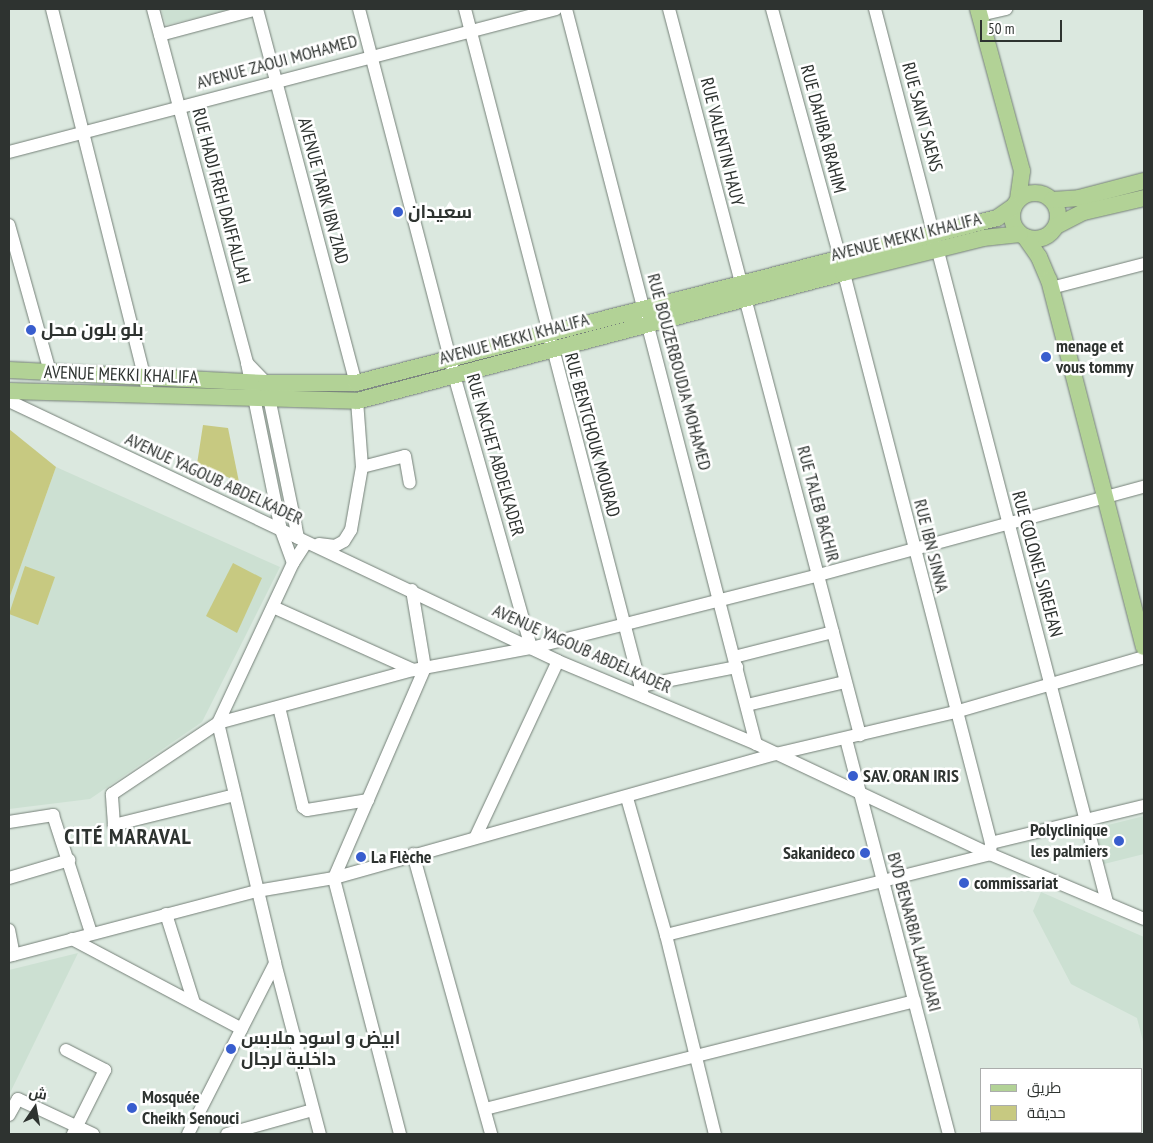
<!DOCTYPE html>
<html>
<head>
<meta charset="utf-8">
<style>
  body { margin:0 }
  #map { position:relative; width:1153px; height:1143px; overflow:hidden; background:#dbe8df; font-family:"PT Sans Narrow",Cairo,sans-serif }
  div>[style] { position:absolute }
  .built>* { inset:0; background:#cce0d2 }
  .green>* { inset:0; background:#c7c981 }
  .roads { filter:drop-shadow(0 0 1px #758078) drop-shadow(0 0 1px #758078) }
  .minor>* { height:12px; margin:-6px; padding:0 6px; transform-origin:6px; border-radius:6px; background:#fff }
  .major>* { height:16px; margin:-8px; padding:0 8px; transform-origin:8px; border-radius:8px; background:#b2d296 }
  .major>.ring { margin:-8px; padding:0; box-sizing:content-box; background:none; border:16px solid #b2d296; border-radius:50% }
  .dots>* { width:14px; height:14px; translate:-50% -50%; box-sizing:border-box; border:2px solid #fff; border-radius:50% }
  span { translate:-50% -50%; white-space:nowrap; text-align:center; line-height:1.15; -webkit-text-stroke:5px #fff; paint-order:stroke }
  .street-label { font-size:18px; color:#2e3330 }
  .poi-label { font-size:18px; color:#2e3330; font-weight:700 }
  .left { translate:0 -50%; text-align:left }
  .right { translate:-100% -50%; text-align:right }
  .district-label { font-size:22px; color:#2e3330; font-weight:700; letter-spacing:1px }
  .frame { position:absolute; inset:0; border:10px solid #2e3330; pointer-events:none }
  .legend { position:absolute; left:980px; top:1068px; width:162px; height:65px; box-sizing:border-box; background:#fff; border:1px solid #abadac; margin:0; padding:6px 9px; list-style:none; font-size:15px; color:#2e3330 }
  .legend li { display:flex; align-items:center; gap:10px; height:25px }
  .legend b { width:25px; border:1px solid #abadac }
  .north { position:absolute; left:10px; top:1083px; width:50px; height:50px; -webkit-text-stroke:4px #fff; paint-order:stroke; rotate:12deg; font-size:14px; font-weight:700; line-height:20px; text-align:center; color:#2e3330 }
  .north::after { content:''; display:block; margin:auto; width:18px; height:22px; background:#2e3330; clip-path:polygon(50% 0,100% 100%,50% 72%,0 100%) }
  .scale { position:absolute; left:980px; top:20px; width:82px; height:22px; box-sizing:border-box; border:2px solid #2e3330; border-top:0; padding-left:6px; font-size:15px; line-height:18px; white-space:nowrap; color:#2e3330; -webkit-text-stroke:4px #fff; paint-order:stroke }
</style>
</head>
<body>
<div id="map">
  <div class="built">
    <i style="clip-path:polygon(161px 9px,231px 9px,166px 25px)"></i>
    <i style="clip-path:polygon(56px 467px,280px 567px,202px 722px,90px 799px,9px 809px,9px 599px)"></i>
    <i style="clip-path:polygon(1144px 816px,1144px 854px,1100px 865px,1092px 829px)"></i>
    <i style="clip-path:polygon(1041px 892px,1144px 937px,1144px 1045px,1137px 1018px,1071px 984px,1033px 911px)"></i>
    <i style="clip-path:polygon(78px 953px,9px 1095px,9px 970px)"></i>
  </div>
  <div class="green">
    <i style="clip-path:polygon(203px 425px,228px 428px,239px 482px,197px 464px)"></i>
    <i style="clip-path:polygon(9px 429px,56px 467px,9px 599px)"></i>
    <i style="clip-path:polygon(233px 563px,262px 578px,237px 633px,206px 616px)"></i>
    <i style="clip-path:polygon(25px 566px,55px 577px,38px 625px,9px 614px)"></i>
  </div>
  <div class="roads">
    <div class="minor">
      <i style="left:52px;top:9px;width:399px;rotate:75.9deg"></i>
      <i style="left:153px;top:9px;width:366px;rotate:75.1deg"></i>
      <i style="left:247px;top:363px;width:170px;rotate:78.5deg"></i>
      <i style="left:281px;top:530px;width:35px;rotate:70deg"></i>
      <i style="left:257px;top:9px;width:387px;rotate:75.2deg"></i>
      <i style="left:359px;top:9px;width:378px;rotate:75.4deg"></i>
      <i style="left:454px;top:375px;width:284px;rotate:74.2deg"></i>
      <i style="left:465px;top:9px;width:710px;rotate:75.47deg"></i>
      <i style="left:566px;top:9px;width:759px;rotate:75.51deg"></i>
      <i style="left:669px;top:9px;width:751px;rotate:75.26deg"></i>
      <i style="left:772px;top:9px;width:258px;rotate:74.7deg"></i>
      <i style="left:840px;top:258px;width:604px;rotate:75.53deg"></i>
      <i style="left:875px;top:9px;width:923px;rotate:75.44deg"></i>
      <i style="left:980px;top:15px;width:27px;rotate:-13deg"></i>
      <i style="left:160px;top:35px;width:100px;rotate:-15deg"></i>
      <i style="left:9px;top:152px;width:565px;rotate:-14.65deg"></i>
      <i style="left:9px;top:225px;width:153px;rotate:74.4deg"></i>
      <i style="left:1051px;top:288px;width:96px;rotate:-14.5deg"></i>
      <i style="left:247px;top:363px;width:28px;rotate:46deg"></i>
      <i style="left:266px;top:383px;width:158px;rotate:78.3deg"></i>
      <i style="left:9px;top:401px;width:607px;rotate:25.34deg"></i>
      <i style="left:558px;top:661px;width:215px;rotate:22.7deg"></i>
      <i style="left:756px;top:744px;width:259px;rotate:25.2deg"></i>
      <i style="left:990px;top:854px;width:167px;rotate:22.9deg"></i>
      <i style="left:362px;top:467px;width:44px;rotate:-14.3deg"></i>
      <i style="left:405px;top:456px;width:27px;rotate:80deg"></i>
      <i style="left:306px;top:543px;width:24px;rotate:123deg"></i>
      <i style="left:293px;top:563px;width:177px;rotate:115.1deg"></i>
      <i style="left:218px;top:723px;width:247px;rotate:76.6deg"></i>
      <i style="left:275px;top:963px;width:177px;rotate:75.3deg"></i>
      <i style="left:319px;top:544px;width:16px;rotate:7deg"></i>
      <i style="left:335px;top:546px;width:10px;rotate:-29deg"></i>
      <i style="left:344px;top:541px;width:13px;rotate:-58deg"></i>
      <i style="left:351px;top:530px;width:64px;rotate:-80.1deg"></i>
      <i style="left:362px;top:467px;width:66px;rotate:-94.3deg"></i>
      <i style="left:273px;top:607px;width:154px;rotate:24.2deg"></i>
      <i style="left:734px;top:657px;width:102px;rotate:-14.2deg"></i>
      <i style="left:640px;top:686px;width:99px;rotate:-11.1deg"></i>
      <i style="left:747px;top:705px;width:101px;rotate:-13.2deg"></i>
      <i style="left:279px;top:707px;width:103px;rotate:76.5deg"></i>
      <i style="left:303px;top:807px;width:5px;rotate:37deg"></i>
      <i style="left:307px;top:810px;width:62px;rotate:-9.3deg"></i>
      <i style="left:846px;top:739px;width:408px;rotate:75.4deg"></i>
      <i style="left:235px;top:795px;width:125px;rotate:166.1deg"></i>
      <i style="left:114px;top:825px;width:31px;rotate:-94deg"></i>
      <i style="left:112px;top:794px;width:128px;rotate:-33.8deg"></i>
      <i style="left:218px;top:723px;width:202px;rotate:-15.2deg"></i>
      <i style="left:413px;top:670px;width:120px;rotate:-10.6deg"></i>
      <i style="left:531px;top:648px;width:297px;rotate:-14.2deg"></i>
      <i style="left:819px;top:575px;width:337px;rotate:-15.2deg"></i>
      <i style="left:627px;top:798px;width:142px;rotate:74.1deg"></i>
      <i style="left:666px;top:935px;width:205px;rotate:76.2deg"></i>
      <i style="left:9px;top:822px;width:45px;rotate:-9deg"></i>
      <i style="left:53px;top:815px;width:124px;rotate:72.1deg"></i>
      <i style="left:476px;top:836px;width:193px;rotate:-64.9deg"></i>
      <i style="left:413px;top:854px;width:291px;rotate:74.4deg"></i>
      <i style="left:9px;top:878px;width:63px;rotate:-16.7deg"></i>
      <i style="left:166px;top:914px;width:93px;rotate:72.5deg"></i>
      <i style="left:9px;top:930px;width:25px;rotate:79deg"></i>
      <i style="left:666px;top:935px;width:334px;rotate:-14deg"></i>
      <i style="left:990px;top:854px;width:11px;rotate:-85deg"></i>
      <i style="left:991px;top:843px;width:157px;rotate:-13.6deg"></i>
      <i style="left:72px;top:939px;width:192px;rotate:27.9deg"></i>
      <i style="left:9px;top:956px;width:256px;rotate:-14.7deg"></i>
      <i style="left:257px;top:891px;width:78px;rotate:-9.6deg"></i>
      <i style="left:334px;top:878px;width:459px;rotate:-15.7deg"></i>
      <i style="left:776px;top:754px;width:184px;rotate:-13.2deg"></i>
      <i style="left:955px;top:712px;width:197px;rotate:-16.2deg"></i>
      <i style="left:66px;top:1050px;width:44px;rotate:27.1deg"></i>
      <i style="left:105px;top:1070px;width:72px;rotate:116.6deg"></i>
      <i style="left:485px;top:1109px;width:443px;rotate:-14.1deg"></i>
      <i style="left:9px;top:1115px;width:18px;rotate:-61deg"></i>
      <i style="left:18px;top:1099px;width:83px;rotate:25deg"></i>
      <i style="left:188px;top:1134px;width:192px;rotate:-63deg"></i>
      <i style="left:227px;top:1134px;width:89px;rotate:-15.6deg"></i>
      <i style="left:400px;top:1134px;width:264px;rotate:-104.5deg"></i>
      <i style="left:334px;top:878px;width:229px;rotate:-66.6deg"></i>
      <i style="left:425px;top:668px;width:79px;rotate:-99.5deg"></i>
    </div>
    <div class="major">
      <i style="left:978px;top:9px;width:168px;rotate:74.8deg"></i>
      <i style="left:1022px;top:171px;width:28px;rotate:98deg"></i>
      <i class="ring" style="left:1012px;top:193px;width:30px;height:30px"></i>
      <i style="left:1052px;top:200px;width:27px;rotate:-4deg"></i>
      <i style="left:1079px;top:198px;width:67px;rotate:-14.7deg"></i>
      <i style="left:1056px;top:226px;width:31px;rotate:-27deg"></i>
      <i style="left:1084px;top:212px;width:62px;rotate:-13.1deg"></i>
      <i style="left:1025px;top:237px;width:24px;rotate:55deg"></i>
      <i style="left:1039px;top:257px;width:25px;rotate:67deg"></i>
      <i style="left:1049px;top:280px;width:379px;rotate:75.5deg"></i>
      <i style="left:9px;top:370px;width:257px;rotate:2.9deg"></i>
      <i style="left:266px;top:383px;width:90px"></i>
      <i style="left:356px;top:383px;width:662px;rotate:-14.44deg"></i>
      <i style="left:997px;top:218px;width:19px;rotate:-35deg"></i>
      <i style="left:9px;top:391px;width:348px;rotate:1.6deg"></i>
      <i style="left:357px;top:401px;width:503px;rotate:-14.76deg"></i>
      <i style="left:843px;top:273px;width:144px;rotate:-14deg"></i>
      <i style="left:983px;top:238px;width:37px;rotate:-6deg"></i>
    </div>
  </div>
  <div class="dots">
    <i style="left:398px;top:212px;background:#385dce"></i>
    <i style="left:31px;top:330px;background:#385dce"></i>
    <i style="left:1046px;top:357px;background:#385dce"></i>
    <i style="left:853px;top:776px;background:#385dce"></i>
    <i style="left:1119px;top:841px;background:#385dce"></i>
    <i style="left:865px;top:853px;background:#385dce"></i>
    <i style="left:361px;top:857px;background:#385dce"></i>
    <i style="left:964px;top:883px;background:#385dce"></i>
    <i style="left:231px;top:1049px;background:#385dce"></i>
    <i style="left:132px;top:1108px;background:#385dce"></i>
  </div>
  <div class="street-label">
    <span style="left:277px;top:62px;rotate:-15deg">AVENUE ZAOUI MOHAMED</span>
    <span style="left:922px;top:117px;rotate:75deg">RUE SAINT SAENS</span>
    <span style="left:823px;top:129px;rotate:75deg">RUE DAHIBA BRAHIM</span>
    <span style="left:722px;top:142px;rotate:76deg">RUE VALENTIN HAUY</span>
    <span style="left:323px;top:191px;rotate:75deg">AVENUE TARIK IBN ZIAD</span>
    <span style="left:221px;top:196px;rotate:75deg">RUE HADJ FREH DAIFFALLAH</span>
    <span style="left:906px;top:237px;rotate:-14deg">AVENUE MEKKI KHALIFA</span>
    <span style="left:514px;top:339px;rotate:-15deg">AVENUE MEKKI KHALIFA</span>
    <span style="left:679px;top:372px;rotate:75deg">RUE BOUZERBOUDJA MOHAMED</span>
    <span style="left:121px;top:375px;rotate:2deg">AVENUE MEKKI KHALIFA</span>
    <span style="left:592px;top:435px;rotate:75deg">RUE BENTCHOUK MOURAD</span>
    <span style="left:495px;top:455px;rotate:74deg">RUE NACHET ABDELKADER</span>
    <span style="left:214px;top:479px;rotate:25deg">AVENUE YAGOUB ABDELKADER</span>
    <span style="left:818px;top:504px;rotate:75deg">RUE TALEB BACHIR</span>
    <span style="left:931px;top:546px;rotate:76deg">RUE IBN SINNA</span>
    <span style="left:1037px;top:564px;rotate:75deg">RUE COLONEL SIREJEAN</span>
    <span style="left:582px;top:649px;rotate:24deg">AVENUE YAGOUB ABDELKADER</span>
    <span style="left:914px;top:932px;rotate:75deg">BVD BENARBIA LAHOUARI</span>
  </div>
  <div class="poi-label">
    <span class="left" style="left:408px;top:212px">سعيدان</span>
    <span class="left" style="left:41px;top:330px">بلو بلون محل</span>
    <span class="left" style="left:1056px;top:357px">menage et<br>vous tommy</span>
    <span class="left" style="left:863px;top:776px">SAV. ORAN IRIS</span>
    <span class="right" style="left:1108px;top:841px">Polyclinique<br>les palmiers</span>
    <span class="right" style="left:855px;top:853px">Sakanideco</span>
    <span class="left" style="left:371px;top:857px">La Flèche</span>
    <span class="left" style="left:974px;top:883px">commissariat</span>
    <span class="left" style="left:241px;top:1049px">ابيض و اسود ملابس<br>داخلية لرجال</span>
    <span class="left" style="left:142px;top:1108px">Mosquée<br>Cheikh Senouci</span>
  </div>
  <div class="district-label">
    <span style="left:128px;top:837px">CITÉ MARAVAL</span>
  </div>
  <div class="frame"></div>
  <ul class="legend">
  <li><b style="height:6px;background:#b2d296"></b>طريق</li>
  <li><b style="height:14px;background:#c7c981"></b>حديقة</li>
  </ul>
  <div class="north">ش</div>
  <div class="scale">50 m</div>
</div>
</body>
</html>
